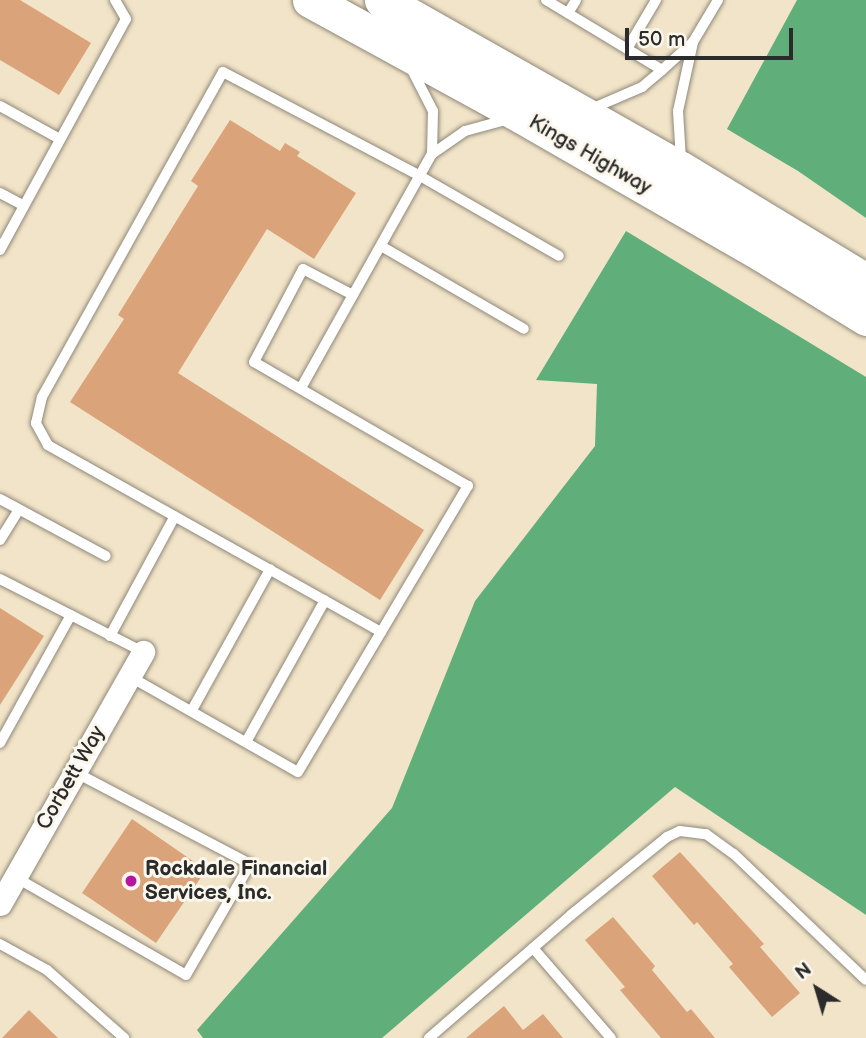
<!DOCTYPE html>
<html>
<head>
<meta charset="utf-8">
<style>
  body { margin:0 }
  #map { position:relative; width:866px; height:1038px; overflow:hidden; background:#f2e4c8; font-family:"Balsamiq Sans",sans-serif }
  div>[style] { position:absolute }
  .forest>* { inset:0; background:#60af7a }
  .building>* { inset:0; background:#daa379 }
  .roads { filter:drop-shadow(0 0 2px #8e887a) drop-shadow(0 0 2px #8e887a) }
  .service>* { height:10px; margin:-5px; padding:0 5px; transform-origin:5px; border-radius:5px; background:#fff }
  .minor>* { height:23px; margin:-11.5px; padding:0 11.5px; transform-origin:11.5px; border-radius:11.5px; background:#fff }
  .primary>* { height:35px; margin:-17.5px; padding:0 17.5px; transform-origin:17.5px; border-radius:17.5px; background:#fff }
  .dots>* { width:19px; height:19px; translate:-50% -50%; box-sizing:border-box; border:4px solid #fbf7ec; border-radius:50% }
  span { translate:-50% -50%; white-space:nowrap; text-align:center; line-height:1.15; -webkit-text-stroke:6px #fbf7ec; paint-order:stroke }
  .street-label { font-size:21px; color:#2b2b2b }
  .poi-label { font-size:21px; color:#2b2b2b; font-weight:700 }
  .left { translate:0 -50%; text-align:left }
  .north { position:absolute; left:782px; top:954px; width:70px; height:70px; -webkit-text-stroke:5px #fbf7ec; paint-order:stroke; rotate:323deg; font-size:19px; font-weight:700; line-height:28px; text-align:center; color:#2b2b2b }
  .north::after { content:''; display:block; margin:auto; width:24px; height:32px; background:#2b2b2b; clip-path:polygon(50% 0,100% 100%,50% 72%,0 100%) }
  .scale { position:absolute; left:625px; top:28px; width:168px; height:32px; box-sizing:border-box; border:4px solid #2b2b2b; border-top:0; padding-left:9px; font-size:21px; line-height:24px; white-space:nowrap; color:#2b2b2b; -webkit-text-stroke:5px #fbf7ec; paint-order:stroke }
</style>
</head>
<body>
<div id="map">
  <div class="forest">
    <i style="clip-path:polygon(797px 0,866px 0,866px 218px,798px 171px,727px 129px)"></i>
    <i style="clip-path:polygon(626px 231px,866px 377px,866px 915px,675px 787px,382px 1038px,203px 1038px,197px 1030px,392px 808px,475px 601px,595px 446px,597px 384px,536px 380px)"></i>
  </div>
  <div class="building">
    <i style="clip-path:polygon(0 0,20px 0,91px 43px,59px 95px,0 60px)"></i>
    <i style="clip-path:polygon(230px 120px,280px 151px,285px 143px,300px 152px,297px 156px,356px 193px,314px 259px,267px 229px,178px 373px,424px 530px,380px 600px,70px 402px,124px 319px,118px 315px,198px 186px,191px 181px)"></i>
    <i style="clip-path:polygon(0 608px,44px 636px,0 705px)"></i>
    <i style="clip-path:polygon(132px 819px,206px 870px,156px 943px,82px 893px)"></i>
    <i style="clip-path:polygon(680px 852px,764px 944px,760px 947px,800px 993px,772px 1017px,729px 967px,733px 964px,697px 922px,694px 925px,652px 876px)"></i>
    <i style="clip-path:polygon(613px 917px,655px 966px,652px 970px,687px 1012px,691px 1009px,715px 1038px,661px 1038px,620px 990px,625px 987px,585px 940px)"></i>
    <i style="clip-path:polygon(504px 1006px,523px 1030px,543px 1014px,563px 1038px,466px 1038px)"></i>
    <i style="clip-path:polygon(29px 1010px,58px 1038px,2px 1038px)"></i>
  </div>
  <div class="roads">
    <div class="service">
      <i style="left:546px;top:0;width:135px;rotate:31.1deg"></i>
      <i style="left:568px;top:13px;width:15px;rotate:-58deg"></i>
      <i style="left:627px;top:49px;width:57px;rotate:-59.4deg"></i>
      <i style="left:411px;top:68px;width:48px;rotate:62.9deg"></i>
      <i style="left:433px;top:111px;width:43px;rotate:91.3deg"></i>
      <i style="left:0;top:106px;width:68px;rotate:28.8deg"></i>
      <i style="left:591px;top:109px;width:56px;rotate:-23.3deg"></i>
      <i style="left:642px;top:87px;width:26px;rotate:-40deg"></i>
      <i style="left:662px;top:70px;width:42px;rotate:-42.1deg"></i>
      <i style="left:693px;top:42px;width:49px;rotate:-59.2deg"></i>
      <i style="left:681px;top:160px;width:49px;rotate:-93.5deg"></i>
      <i style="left:678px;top:111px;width:71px;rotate:-77.7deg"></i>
      <i style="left:0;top:193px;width:27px;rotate:28deg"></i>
      <i style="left:381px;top:246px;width:165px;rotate:30.1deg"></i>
      <i style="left:0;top:250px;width:263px;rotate:-61.4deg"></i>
      <i style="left:126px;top:19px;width:22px;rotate:-120deg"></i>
      <i style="left:301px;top:388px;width:268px;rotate:-60.8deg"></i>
      <i style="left:432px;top:154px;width:40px;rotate:-34.9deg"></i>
      <i style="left:465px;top:131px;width:46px;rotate:-15.3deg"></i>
      <i style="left:0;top:499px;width:120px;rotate:28.3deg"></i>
      <i style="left:0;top:540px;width:36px;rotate:-58deg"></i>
      <i style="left:0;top:579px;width:161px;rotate:27deg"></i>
      <i style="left:381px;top:632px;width:382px;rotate:-150.7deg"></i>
      <i style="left:48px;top:445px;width:25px;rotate:-119deg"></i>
      <i style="left:36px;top:423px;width:27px;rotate:-77deg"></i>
      <i style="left:42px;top:397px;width:372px;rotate:-60.9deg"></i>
      <i style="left:223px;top:72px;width:223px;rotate:27.8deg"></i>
      <i style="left:420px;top:176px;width:160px;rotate:29.9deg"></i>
      <i style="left:110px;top:636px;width:136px;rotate:-61.6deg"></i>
      <i style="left:129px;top:676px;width:194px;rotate:29.6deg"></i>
      <i style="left:298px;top:772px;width:333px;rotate:-59.3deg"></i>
      <i style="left:468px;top:486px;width:247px;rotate:-149.9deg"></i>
      <i style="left:254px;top:362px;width:105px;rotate:-62.2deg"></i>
      <i style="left:303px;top:269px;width:56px;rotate:27.5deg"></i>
      <i style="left:192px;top:710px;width:161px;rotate:-61deg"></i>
      <i style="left:246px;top:742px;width:162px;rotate:-60.9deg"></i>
      <i style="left:0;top:743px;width:146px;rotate:-61deg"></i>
      <i style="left:15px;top:877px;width:197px;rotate:29.8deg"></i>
      <i style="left:186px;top:975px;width:128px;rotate:-60deg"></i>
      <i style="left:250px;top:864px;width:198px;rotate:-152.3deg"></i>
      <i style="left:0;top:944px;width:54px;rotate:29deg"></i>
      <i style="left:47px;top:970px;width:103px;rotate:41.4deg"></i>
      <i style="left:533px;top:948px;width:119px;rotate:49.1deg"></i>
      <i style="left:429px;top:1038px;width:188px;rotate:-40.9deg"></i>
      <i style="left:571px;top:915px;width:124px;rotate:-39.1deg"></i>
      <i style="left:667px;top:837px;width:14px;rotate:-25deg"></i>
      <i style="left:680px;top:831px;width:26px;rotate:7deg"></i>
      <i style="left:706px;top:834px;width:34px;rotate:36deg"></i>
      <i style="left:734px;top:854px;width:182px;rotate:43.7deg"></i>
    </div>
    <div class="minor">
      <i style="left:0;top:904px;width:290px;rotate:-60.4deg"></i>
    </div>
    <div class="primary">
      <i style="left:310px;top:0;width:242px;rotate:28.7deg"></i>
      <i style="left:522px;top:116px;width:277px;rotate:29.9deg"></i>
      <i style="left:762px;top:254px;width:122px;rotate:31.6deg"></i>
      <i style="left:382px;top:0;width:343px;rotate:29.5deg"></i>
      <i style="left:681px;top:169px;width:216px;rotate:31.2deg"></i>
    </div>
  </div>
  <div class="dots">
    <i style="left:131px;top:881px;background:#b5179e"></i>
  </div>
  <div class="street-label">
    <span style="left:590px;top:155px;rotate:30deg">Kings Highway</span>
    <span style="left:71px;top:778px;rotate:-60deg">Corbett Way</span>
  </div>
  <div class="poi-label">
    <span class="left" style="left:145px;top:881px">Rockdale Financial<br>Services, Inc.</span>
  </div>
  <div class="north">N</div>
  <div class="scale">50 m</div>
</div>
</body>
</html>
